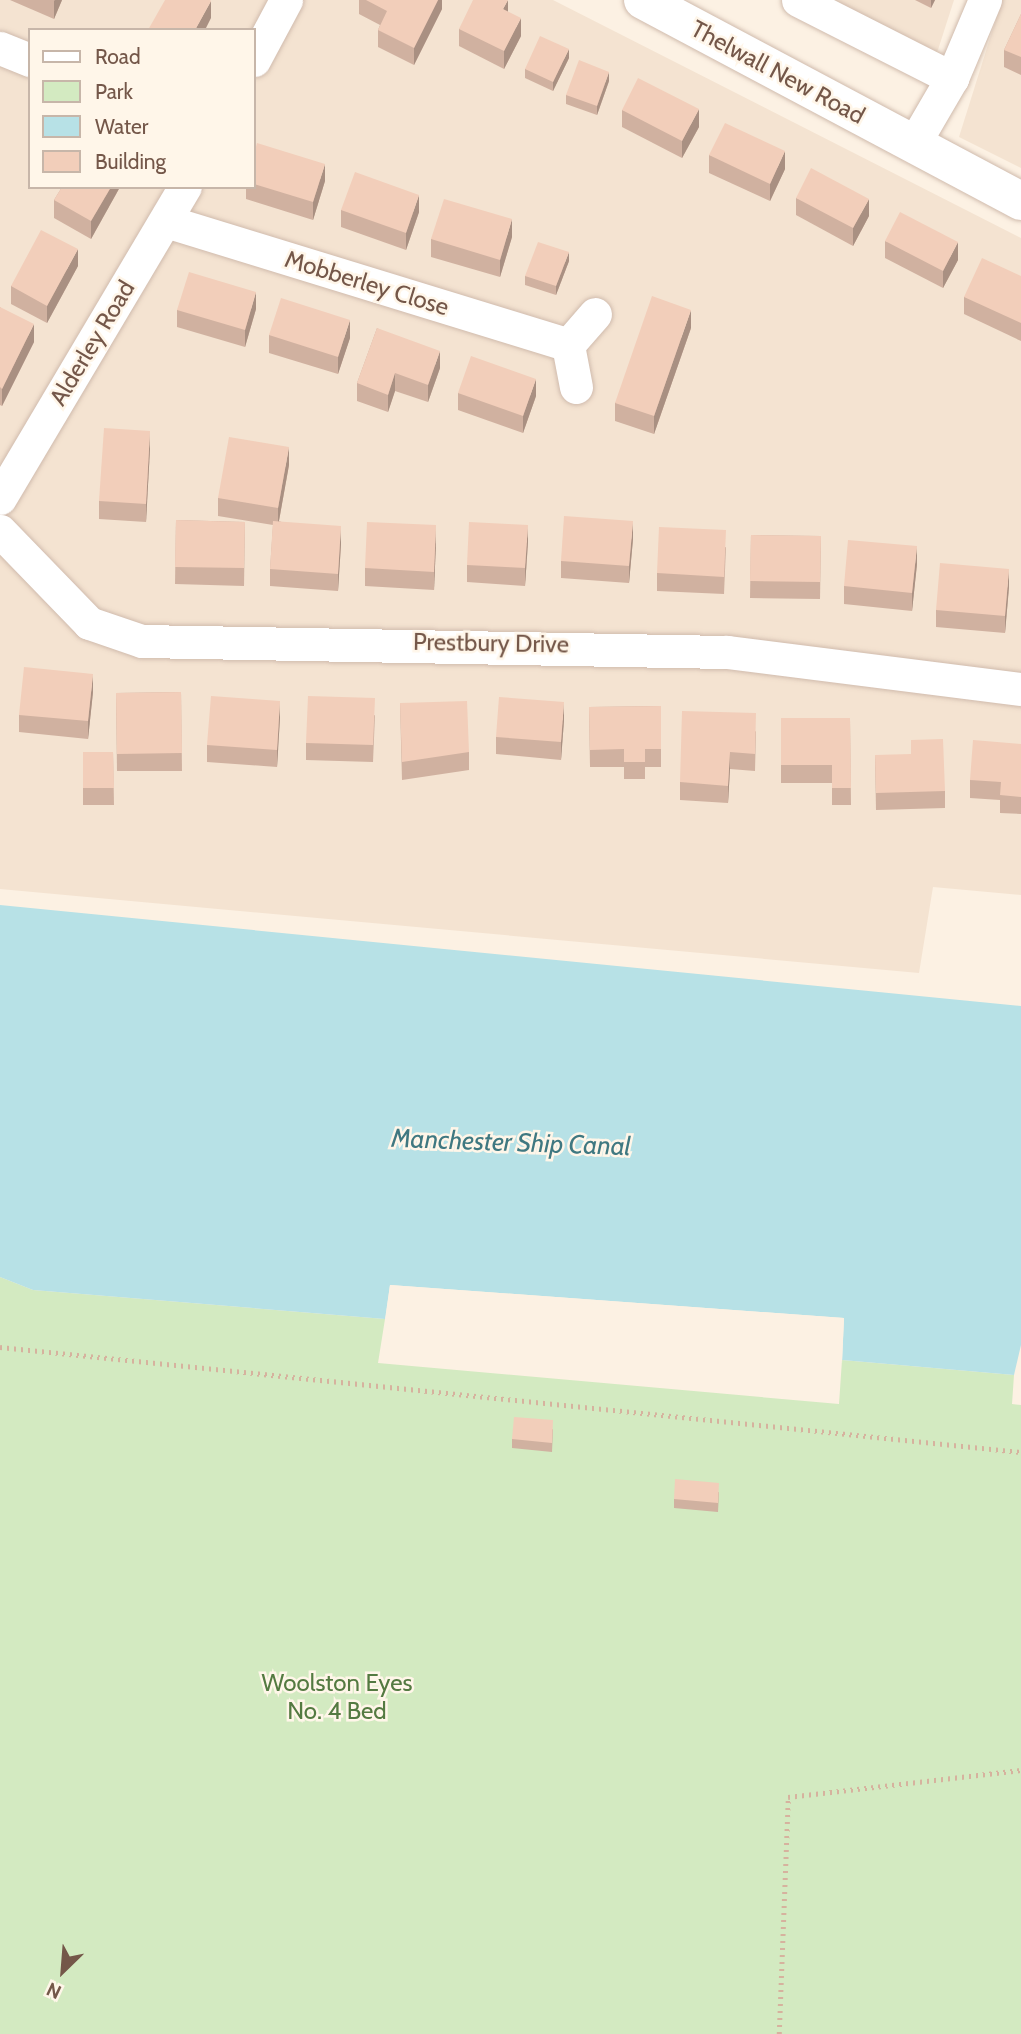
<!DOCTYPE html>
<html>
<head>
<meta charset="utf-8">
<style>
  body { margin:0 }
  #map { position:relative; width:1021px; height:2034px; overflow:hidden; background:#fcf1e3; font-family:Cabin,sans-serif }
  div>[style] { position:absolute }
  .residential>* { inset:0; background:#f4e3d1 }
  .green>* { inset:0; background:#d3eac1 }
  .water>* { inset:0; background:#b7e1e6 }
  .pier>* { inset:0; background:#fcf1e3 }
  .path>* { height:4.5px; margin-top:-2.25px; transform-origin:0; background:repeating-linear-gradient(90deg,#d6b29e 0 2px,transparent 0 7px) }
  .roads { filter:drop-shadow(0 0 2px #d0bbad) drop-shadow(0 0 2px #d0bbad) }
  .street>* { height:33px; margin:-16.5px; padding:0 16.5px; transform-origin:16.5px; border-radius:16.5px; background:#fff }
  .secondary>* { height:38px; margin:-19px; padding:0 19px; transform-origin:19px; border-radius:19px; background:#fff }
  .wall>* { inset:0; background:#d0b1a0 }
  .shaded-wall>* { inset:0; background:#a99082 }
  .building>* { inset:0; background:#f2ceba }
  span { translate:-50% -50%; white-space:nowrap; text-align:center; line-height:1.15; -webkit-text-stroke:5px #fff6e9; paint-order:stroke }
  .street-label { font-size:24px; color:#745749 }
  .park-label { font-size:24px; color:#547a41 }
  .water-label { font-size:26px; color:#3f7881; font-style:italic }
  .legend { position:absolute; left:28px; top:28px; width:228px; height:161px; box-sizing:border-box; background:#fff6e9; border:2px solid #c7b6a9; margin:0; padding:9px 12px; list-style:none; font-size:21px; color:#745749 }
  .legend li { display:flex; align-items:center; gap:14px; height:35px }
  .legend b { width:35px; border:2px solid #c7b6a9 }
  .north { position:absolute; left:28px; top:1936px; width:70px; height:70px; -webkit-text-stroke:5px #fff6e9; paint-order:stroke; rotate:205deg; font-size:19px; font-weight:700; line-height:28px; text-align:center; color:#745749 }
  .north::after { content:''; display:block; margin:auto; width:24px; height:32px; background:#745749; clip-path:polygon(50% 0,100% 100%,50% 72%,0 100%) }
</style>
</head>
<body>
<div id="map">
  <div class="residential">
    <i style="clip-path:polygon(evenodd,0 0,553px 0,1021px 238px,1021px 895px,933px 887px,919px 973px,0 889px,0 0,30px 30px,254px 30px,254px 187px,30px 187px,30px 30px)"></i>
    <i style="clip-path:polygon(824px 0,954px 0,935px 59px)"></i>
    <i style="clip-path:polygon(1002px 0,1021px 0,1021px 168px,959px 137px)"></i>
  </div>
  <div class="green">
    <i style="clip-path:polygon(0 1277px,33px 1290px,385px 1319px,378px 1363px,839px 1404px,842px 1360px,1014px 1375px,1012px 1404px,1021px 1405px,1021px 2034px,0 2034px)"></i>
  </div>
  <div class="water">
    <i style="clip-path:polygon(0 905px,1021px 1006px,1021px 1345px,1014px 1375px,842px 1360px,844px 1318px,390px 1285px,385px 1319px,33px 1290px,0 1277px)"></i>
  </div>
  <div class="pier">
    <i style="clip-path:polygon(390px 1285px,844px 1318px,842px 1364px,840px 1321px,393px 1289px,385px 1322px)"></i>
  </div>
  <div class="path">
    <i style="left:0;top:1347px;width:1026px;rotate:5.87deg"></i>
    <i style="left:779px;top:2034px;width:237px;rotate:-87.8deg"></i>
    <i style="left:788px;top:1797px;width:235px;rotate:-6.6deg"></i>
  </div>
  <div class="roads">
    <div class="street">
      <i style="left:798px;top:0;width:173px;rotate:26.9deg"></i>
      <i style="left:0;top:48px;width:32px;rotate:22deg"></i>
      <i style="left:254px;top:60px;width:68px;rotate:-61.9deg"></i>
      <i style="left:913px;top:145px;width:78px;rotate:-59.8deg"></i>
      <i style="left:952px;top:78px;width:85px;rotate:-67.1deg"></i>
      <i style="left:166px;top:221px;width:421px;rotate:17.1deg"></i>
      <i style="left:576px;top:387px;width:43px;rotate:-100.8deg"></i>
      <i style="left:568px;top:345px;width:41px;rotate:-48.9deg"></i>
      <i style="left:0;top:498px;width:362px;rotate:-59.3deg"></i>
      <i style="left:0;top:531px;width:128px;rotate:45.9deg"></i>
      <i style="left:89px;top:623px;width:56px;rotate:18.8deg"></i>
      <i style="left:142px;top:641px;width:585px;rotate:1.08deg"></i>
      <i style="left:727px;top:652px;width:296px;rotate:7.2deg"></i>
    </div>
    <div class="secondary">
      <i style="left:643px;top:0;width:428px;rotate:28deg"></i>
    </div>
  </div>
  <div class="wall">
    <i style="clip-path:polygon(10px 0,62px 0,54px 19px)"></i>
    <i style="clip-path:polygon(359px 0,442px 0,442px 9px,414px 65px,378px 47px,378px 30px,380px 25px,359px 14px)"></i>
    <i style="clip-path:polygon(915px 0,935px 0,931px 8px)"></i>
    <i style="clip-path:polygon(508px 12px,521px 36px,504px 69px,459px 46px,459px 29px)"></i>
    <i style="clip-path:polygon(1021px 14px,1021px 75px,1004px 67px,1004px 50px)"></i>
    <i style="clip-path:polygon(569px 58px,553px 91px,525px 78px,525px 69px)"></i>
    <i style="clip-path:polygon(609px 81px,597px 115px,566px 104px,566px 95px)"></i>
    <i style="clip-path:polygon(622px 110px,699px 127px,682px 158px,622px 127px)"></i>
    <i style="clip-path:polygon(254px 154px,325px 181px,313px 220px,246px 199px,246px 187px,254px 187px)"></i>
    <i style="clip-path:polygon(709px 155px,785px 169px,770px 201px,709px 173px)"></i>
    <i style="clip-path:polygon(62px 187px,120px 187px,91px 239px,54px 218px,54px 200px)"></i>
    <i style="clip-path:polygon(796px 198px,869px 216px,853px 246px,796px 215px)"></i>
    <i style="clip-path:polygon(341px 210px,419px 212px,406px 250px,341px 227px)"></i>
    <i style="clip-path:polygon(512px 237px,500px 277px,431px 257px,431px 239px)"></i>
    <i style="clip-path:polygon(885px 241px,958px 260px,943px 288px,885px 258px)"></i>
    <i style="clip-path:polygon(569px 261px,556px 295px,525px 285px,525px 276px)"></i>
    <i style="clip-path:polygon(78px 266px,47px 323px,11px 304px,11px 286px)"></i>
    <i style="clip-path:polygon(1021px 276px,1021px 341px,964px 314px,964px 297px)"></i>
    <i style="clip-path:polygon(0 307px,34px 342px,2px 406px,0 405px)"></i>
    <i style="clip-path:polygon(256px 309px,245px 347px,177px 327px,177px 310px)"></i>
    <i style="clip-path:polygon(377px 328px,440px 368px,428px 402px,395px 391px,388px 412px,357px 401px,357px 383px)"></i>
    <i style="clip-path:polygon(691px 328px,654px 434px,615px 421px,615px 403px)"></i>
    <i style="clip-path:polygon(269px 335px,350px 338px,338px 374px,269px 353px)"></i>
    <i style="clip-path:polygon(458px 393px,536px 396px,523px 433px,458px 410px)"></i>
    <i style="clip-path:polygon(150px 449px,146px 522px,99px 519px,99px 501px)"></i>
    <i style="clip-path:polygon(289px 465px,279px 521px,341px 544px,338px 591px,270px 586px,270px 569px,273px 525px,218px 516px,218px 498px)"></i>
    <i style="clip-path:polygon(176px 520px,245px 522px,244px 586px,175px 584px)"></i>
    <i style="clip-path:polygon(751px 535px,821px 536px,820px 599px,750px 598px)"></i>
    <i style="clip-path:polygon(633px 539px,629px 583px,561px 578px,561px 561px)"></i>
    <i style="clip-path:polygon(528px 542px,525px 586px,467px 582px,467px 565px)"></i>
    <i style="clip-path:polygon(436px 543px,434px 590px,365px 586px,365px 568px)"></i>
    <i style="clip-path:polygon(726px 547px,724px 594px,657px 591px,657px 573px)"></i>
    <i style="clip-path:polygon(917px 564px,912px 611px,844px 604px,844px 586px)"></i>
    <i style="clip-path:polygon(1009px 587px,1005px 633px,936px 627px,936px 610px)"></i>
    <i style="clip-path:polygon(93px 692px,88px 739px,19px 732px,19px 715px)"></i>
    <i style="clip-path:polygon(181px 692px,182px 771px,117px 771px,116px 693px)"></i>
    <i style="clip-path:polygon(400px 703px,469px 752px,469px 770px,402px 780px)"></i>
    <i style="clip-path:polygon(661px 706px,661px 767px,645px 767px,645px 779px,624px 779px,624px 767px,590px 767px,589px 707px)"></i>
    <i style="clip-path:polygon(375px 715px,373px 762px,306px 760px,306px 743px)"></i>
    <i style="clip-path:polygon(280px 718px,277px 767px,207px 762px,207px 745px)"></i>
    <i style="clip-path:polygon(781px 718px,850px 718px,851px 805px,832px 805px,832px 783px,781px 783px)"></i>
    <i style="clip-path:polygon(564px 720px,561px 760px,496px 754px,496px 737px)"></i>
    <i style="clip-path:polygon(756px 731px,755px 771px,730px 769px,728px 803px,680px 800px,680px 782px)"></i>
    <i style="clip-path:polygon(1021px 744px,1021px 814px,1000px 813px,1000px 800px,970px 798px,970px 780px)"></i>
    <i style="clip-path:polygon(83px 752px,113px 752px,114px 805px,83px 805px)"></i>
    <i style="clip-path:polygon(875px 755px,945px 791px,945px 808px,876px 810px)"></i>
    <i style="clip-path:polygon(553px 1429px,552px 1452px,512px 1448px,512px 1439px)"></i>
    <i style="clip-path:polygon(719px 1492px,718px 1512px,674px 1508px,674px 1499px)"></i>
  </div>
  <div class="shaded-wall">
    <i style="clip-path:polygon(55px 0,62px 0,54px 19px,54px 1px)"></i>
    <i style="clip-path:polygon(438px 0,442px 0,442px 9px,414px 65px,414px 48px)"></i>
    <i style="clip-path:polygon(508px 0,508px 17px,503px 9px)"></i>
    <i style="clip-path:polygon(931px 0,935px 0,931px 8px)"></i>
    <i style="clip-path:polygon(211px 1px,211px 18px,205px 30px,195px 30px)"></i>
    <i style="clip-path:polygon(521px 18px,521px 36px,504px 69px,504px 51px)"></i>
    <i style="clip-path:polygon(569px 49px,569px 58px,553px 91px,553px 82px)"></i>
    <i style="clip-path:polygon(609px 72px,609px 81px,597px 115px,597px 106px)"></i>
    <i style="clip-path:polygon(699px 109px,699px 127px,682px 158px,682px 141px)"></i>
    <i style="clip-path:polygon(785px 151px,785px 169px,770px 201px,770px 184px)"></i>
    <i style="clip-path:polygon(325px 164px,325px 181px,313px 220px,313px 202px)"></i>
    <i style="clip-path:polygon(111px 187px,120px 187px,91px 239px,91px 221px)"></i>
    <i style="clip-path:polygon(419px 195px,419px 212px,406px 250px,406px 233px)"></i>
    <i style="clip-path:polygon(869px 199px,869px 216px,853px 246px,853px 228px)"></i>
    <i style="clip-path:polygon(512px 219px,512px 237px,500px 277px,500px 260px)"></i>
    <i style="clip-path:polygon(958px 242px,958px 260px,943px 288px,943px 271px)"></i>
    <i style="clip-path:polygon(78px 249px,78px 266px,47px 323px,47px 306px)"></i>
    <i style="clip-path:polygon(569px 252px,569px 261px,556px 295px,556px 286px)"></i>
    <i style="clip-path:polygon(256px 292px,256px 309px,245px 347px,245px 330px)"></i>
    <i style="clip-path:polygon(691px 310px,691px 328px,654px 434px,654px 416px)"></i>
    <i style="clip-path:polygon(350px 320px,350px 338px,338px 374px,338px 357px)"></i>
    <i style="clip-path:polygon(34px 324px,34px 342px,2px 406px,2px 389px)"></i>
    <i style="clip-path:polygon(440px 351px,440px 368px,428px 402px,428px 385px)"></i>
    <i style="clip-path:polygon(395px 373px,395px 391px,388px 412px,388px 395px)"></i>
    <i style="clip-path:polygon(536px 379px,536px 396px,523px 433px,523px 416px)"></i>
    <i style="clip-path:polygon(150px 431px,150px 449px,146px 522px,146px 504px)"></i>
    <i style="clip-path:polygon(289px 447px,289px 465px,278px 526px,278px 508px)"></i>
    <i style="clip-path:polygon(633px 521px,633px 539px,629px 583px,629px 566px)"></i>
    <i style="clip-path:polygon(436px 525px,436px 543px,434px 590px,434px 572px)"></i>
    <i style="clip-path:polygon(528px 525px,528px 542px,525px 586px,525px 568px)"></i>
    <i style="clip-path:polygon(341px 526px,341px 544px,338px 591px,338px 574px)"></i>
    <i style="clip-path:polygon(917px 546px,917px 564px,912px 611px,912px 593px)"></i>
    <i style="clip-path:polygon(1009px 569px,1009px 587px,1005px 633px,1005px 616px)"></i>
    <i style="clip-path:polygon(93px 674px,93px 692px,88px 739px,88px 721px)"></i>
    <i style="clip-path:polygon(280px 701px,280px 718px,277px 767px,277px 750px)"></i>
    <i style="clip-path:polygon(564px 702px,564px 720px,561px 760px,561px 742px)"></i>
    <i style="clip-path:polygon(730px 752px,730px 769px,728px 803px,728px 786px)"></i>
  </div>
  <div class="building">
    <i style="clip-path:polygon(165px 0,210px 0,211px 1px,195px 30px,148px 30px)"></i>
    <i style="clip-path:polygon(366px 0,438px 0,414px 48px,378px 30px,387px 11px)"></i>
    <i style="clip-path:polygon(473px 0,508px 0,503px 9px,521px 18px,504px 51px,459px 29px)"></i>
    <i style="clip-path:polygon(1021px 14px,1021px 57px,1004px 50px)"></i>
    <i style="clip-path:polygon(540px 36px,569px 49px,553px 82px,525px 69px)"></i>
    <i style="clip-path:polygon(579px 60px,609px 72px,597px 106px,566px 95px)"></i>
    <i style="clip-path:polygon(638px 78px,699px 109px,682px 141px,622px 110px)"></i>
    <i style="clip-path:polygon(725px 123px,785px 151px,770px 184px,709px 155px)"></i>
    <i style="clip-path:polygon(257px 143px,325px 164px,313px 202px,254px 184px,254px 154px)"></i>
    <i style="clip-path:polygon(811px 168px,869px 199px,853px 228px,796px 198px)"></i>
    <i style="clip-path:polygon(355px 172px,419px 195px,406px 233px,341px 210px)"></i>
    <i style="clip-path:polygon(62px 187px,111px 187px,91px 221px,54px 200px)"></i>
    <i style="clip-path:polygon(444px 199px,512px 219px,500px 260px,431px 239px)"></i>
    <i style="clip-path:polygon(900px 212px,958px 242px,943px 271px,885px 241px)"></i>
    <i style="clip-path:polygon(41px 230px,78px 249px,47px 306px,11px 286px)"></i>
    <i style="clip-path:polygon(538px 242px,569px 252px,556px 286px,525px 276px)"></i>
    <i style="clip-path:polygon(982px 258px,1021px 276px,1021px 323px,964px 297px)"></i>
    <i style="clip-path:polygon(189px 272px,256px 292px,245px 330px,177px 310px)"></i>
    <i style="clip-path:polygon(652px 296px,691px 310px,654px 416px,615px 403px)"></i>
    <i style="clip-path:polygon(281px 298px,350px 320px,338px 357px,269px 335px)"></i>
    <i style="clip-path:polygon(0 307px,34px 324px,2px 389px,0 387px)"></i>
    <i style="clip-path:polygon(377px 328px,440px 351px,428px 385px,395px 373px,388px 395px,357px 383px)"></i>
    <i style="clip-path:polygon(471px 356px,536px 379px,523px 416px,458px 393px)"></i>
    <i style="clip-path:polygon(104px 428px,150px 431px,146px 504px,99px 501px)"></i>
    <i style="clip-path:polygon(229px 437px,289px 447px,278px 508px,218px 498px)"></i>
    <i style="clip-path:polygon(564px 516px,633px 521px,629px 566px,561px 561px)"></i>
    <i style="clip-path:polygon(176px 520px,245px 522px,244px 568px,175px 567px)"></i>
    <i style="clip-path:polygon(273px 521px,341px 526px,338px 574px,270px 569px)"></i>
    <i style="clip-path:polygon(367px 522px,436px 525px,434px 572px,365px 568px)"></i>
    <i style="clip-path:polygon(469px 522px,528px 525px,525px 568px,467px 565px)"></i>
    <i style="clip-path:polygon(659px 527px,726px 530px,724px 577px,657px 573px)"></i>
    <i style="clip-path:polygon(751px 535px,821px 536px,820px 582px,750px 581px)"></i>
    <i style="clip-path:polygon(848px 540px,917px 546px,912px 593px,844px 586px)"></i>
    <i style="clip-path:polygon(940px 563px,1009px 569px,1005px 616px,936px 610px)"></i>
    <i style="clip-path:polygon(24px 667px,93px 674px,88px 721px,19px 715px)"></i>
    <i style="clip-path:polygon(181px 692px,182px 753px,117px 754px,116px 693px)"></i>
    <i style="clip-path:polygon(211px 696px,280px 701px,277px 750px,207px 745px)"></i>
    <i style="clip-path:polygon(308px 696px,375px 698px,373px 745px,306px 743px)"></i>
    <i style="clip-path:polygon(499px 697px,564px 702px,561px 742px,496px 737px)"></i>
    <i style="clip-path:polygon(467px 701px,469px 752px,402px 762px,400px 703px)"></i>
    <i style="clip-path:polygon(661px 706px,661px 749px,645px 749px,645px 762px,624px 762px,624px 749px,590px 750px,589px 707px)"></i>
    <i style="clip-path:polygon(682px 711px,756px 713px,755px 754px,730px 752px,728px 786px,680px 782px)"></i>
    <i style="clip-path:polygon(781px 718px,850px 718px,851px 788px,832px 788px,832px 765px,781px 765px)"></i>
    <i style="clip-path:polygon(943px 739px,945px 791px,876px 793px,875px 755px,911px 754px,911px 740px)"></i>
    <i style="clip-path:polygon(973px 740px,1021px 744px,1021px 797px,1000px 795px,1001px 782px,970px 780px)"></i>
    <i style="clip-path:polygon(83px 752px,113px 752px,114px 788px,83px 788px)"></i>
    <i style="clip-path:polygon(514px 1417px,553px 1420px,552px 1443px,512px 1439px)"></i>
    <i style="clip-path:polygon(675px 1479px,719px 1483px,718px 1503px,674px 1499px)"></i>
  </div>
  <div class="street-label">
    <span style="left:778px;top:72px;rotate:28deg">Thelwall New Road</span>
    <span style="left:367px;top:283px;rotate:17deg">Mobberley Close</span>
    <span style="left:92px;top:343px;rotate:-59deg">Alderley Road</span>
    <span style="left:491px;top:643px;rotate:1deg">Prestbury Drive</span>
  </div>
  <div class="park-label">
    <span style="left:337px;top:1697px">Woolston Eyes<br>No. 4 Bed</span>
  </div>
  <div class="water-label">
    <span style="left:511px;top:1143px;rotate:2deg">Manchester Ship Canal</span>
  </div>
  <ul class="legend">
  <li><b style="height:9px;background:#fff"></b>Road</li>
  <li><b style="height:19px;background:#d3eac1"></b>Park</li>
  <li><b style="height:19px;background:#b7e1e6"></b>Water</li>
  <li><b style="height:19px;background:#f2ceba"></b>Building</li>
  </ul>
  <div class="north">N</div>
</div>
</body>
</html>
